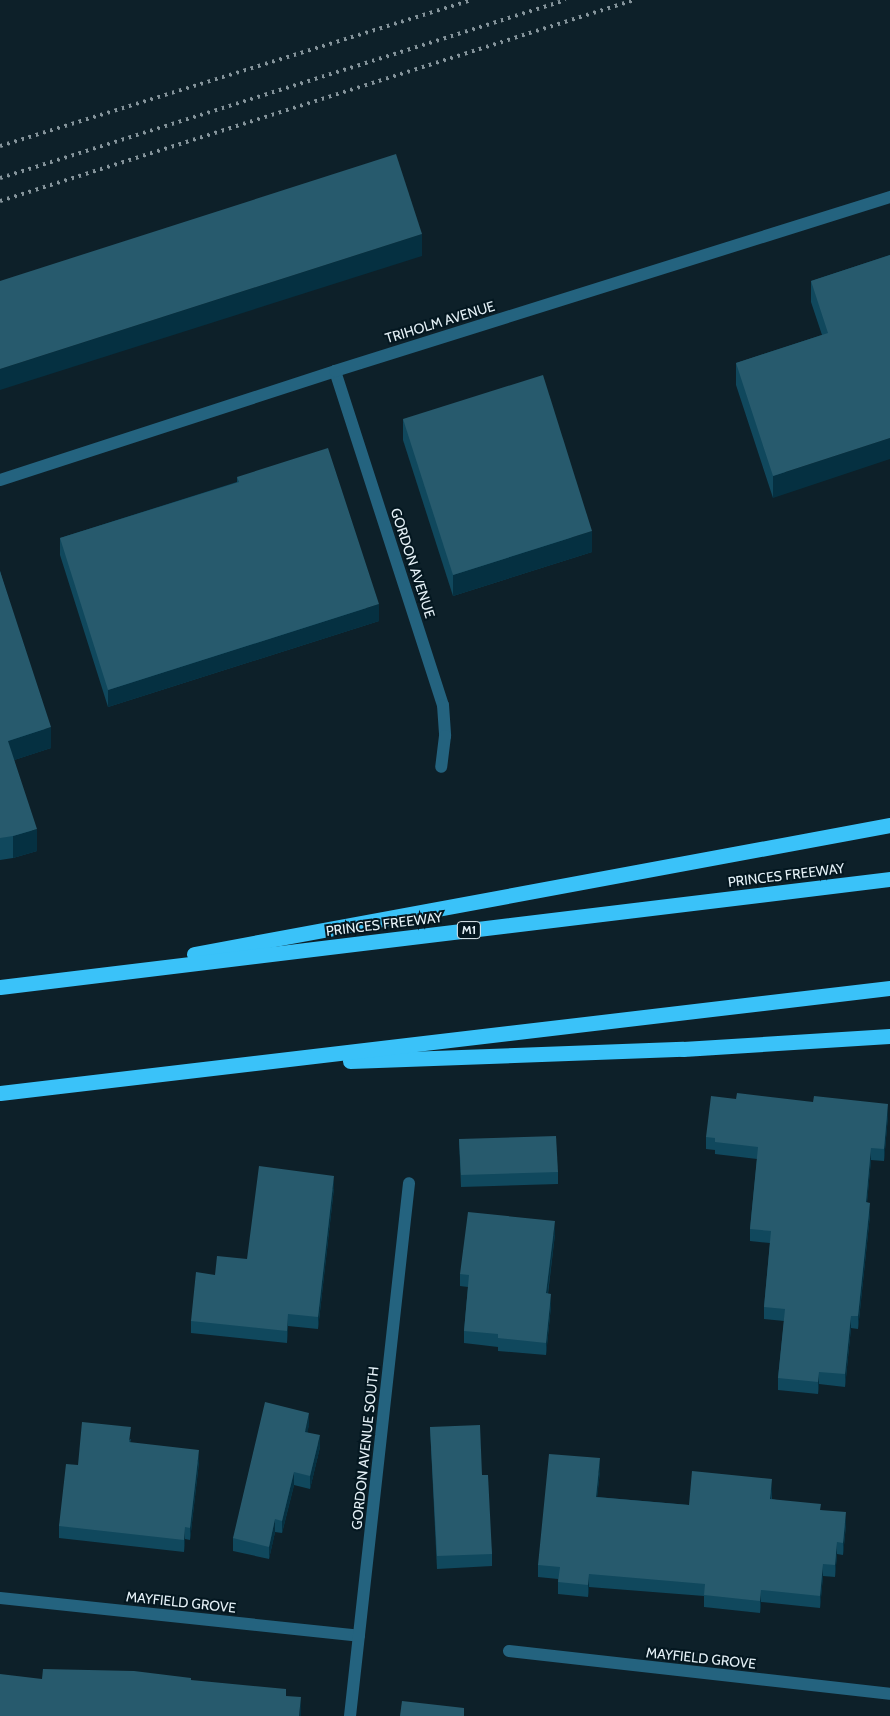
<!DOCTYPE html>
<html>
<head>
<meta charset="utf-8">
<style>
  body { margin:0 }
  #map { position:relative; width:890px; height:1716px; overflow:hidden; background:#0d2029; font-family:Cabin,sans-serif }
  div>[style] { position:absolute }
  .minor>* { height:12px; margin:-6px; padding:0 6px; transform-origin:6px; border-radius:6px; background:#24637f }
  .motorway>* { height:15px; margin:-7.5px; padding:0 7.5px; transform-origin:7.5px; border-radius:7.5px; background:#3ac2f9 }
  .rail>* { height:4px; margin-top:-2px; transform-origin:0; background:repeating-linear-gradient(90deg,#85949b 0 2.5px,transparent 0 7.5px) }
  .wall>* { inset:0; background:#10485d }
  .shaded-wall>* { inset:0; background:#053041 }
  .building>* { inset:0; background:#275a6d }
  span { translate:-50% -50%; white-space:nowrap; text-align:center; line-height:1.15; -webkit-text-stroke:4px #041720; paint-order:stroke }
  .shield-label span { padding:1px 4px; background:#041720; border:1px solid; border-radius:4px; -webkit-text-stroke-width:0 }
  .shield-label { font-size:12px; color:#e4f0f6; font-weight:700 }
  .street-label { font-size:14px; color:#e4f0f6 }
</style>
</head>
<body>
<div id="map">
  <div class="minor">
    <i style="left:335px;top:371px;width:351px;rotate:72.1deg"></i>
    <i style="left:443px;top:705px;width:31px;rotate:86deg"></i>
    <i style="left:445px;top:736px;width:31px;rotate:97deg"></i>
    <i style="left:0;top:480px;width:352px;rotate:-18deg"></i>
    <i style="left:335px;top:371px;width:582px;rotate:-17.41deg"></i>
    <i style="left:0;top:1598px;width:361px;rotate:6deg"></i>
    <i style="left:509px;top:1651px;width:383px;rotate:6.4deg"></i>
    <i style="left:350px;top:1716px;width:536px;rotate:-83.68deg"></i>
  </div>
  <div class="motorway">
    <i style="left:194px;top:954px;width:708px;rotate:-10.5deg"></i>
    <i style="left:0;top:987px;width:897px;rotate:-6.92deg"></i>
    <i style="left:350px;top:1061px;width:333px;rotate:-2.1deg"></i>
    <i style="left:683px;top:1049px;width:207px;rotate:-3.6deg"></i>
    <i style="left:0;top:1093px;width:896px;rotate:-6.73deg"></i>
  </div>
  <div class="rail">
    <i style="left:0;top:146px;width:494px;rotate:-17.2deg"></i>
    <i style="left:0;top:178px;width:593px;rotate:-17.46deg"></i>
    <i style="left:0;top:201px;width:665px;rotate:-17.59deg"></i>
  </div>
  <div class="wall">
    <i style="clip-path:polygon(890px 255px,773px 498px,736px 385px,736px 363px,822px 335px,811px 302px,811px 281px)"></i>
    <i style="clip-path:polygon(403px 419px,592px 552px,453px 596px,403px 440px)"></i>
    <i style="clip-path:polygon(237px 477px,379px 621px,108px 707px,60px 555px,60px 538px,237px 482px)"></i>
    <i style="clip-path:polygon(0 571px,51px 748px,14px 760px,37px 851px,13px 858px,0 860px)"></i>
    <i style="clip-path:polygon(888px 1116px,884px 1161px,871px 1160px,867px 1202px,870px 1215px,858px 1329px,851px 1328px,845px 1387px,819px 1384px,818px 1394px,778px 1390px,778px 1378px,784px 1321px,764px 1319px,764px 1307px,770px 1243px,750px 1241px,750px 1229px,757px 1159px,715px 1154px,715px 1150px,706px 1149px,706px 1137px)"></i>
    <i style="clip-path:polygon(459px 1139px,558px 1172px,558px 1184px,461px 1187px)"></i>
    <i style="clip-path:polygon(334px 1188px,318px 1329px,288px 1326px,287px 1343px,191px 1333px,191px 1321px,215px 1275px,247px 1259px)"></i>
    <i style="clip-path:polygon(555px 1234px,548px 1294px,551px 1306px,546px 1355px,498px 1351px,498px 1347px,464px 1343px,464px 1331px,468px 1287px,460px 1286px,460px 1274px)"></i>
    <i style="clip-path:polygon(309px 1425px,307px 1432px,320px 1447px,310px 1489px,294px 1485px,282px 1533px,275px 1532px,269px 1559px,233px 1551px,233px 1538px)"></i>
    <i style="clip-path:polygon(430px 1427px,482px 1475px,492px 1554px,492px 1566px,437px 1569px)"></i>
    <i style="clip-path:polygon(131px 1439px,130px 1443px,199px 1462px,190px 1540px,185px 1539px,184px 1552px,59px 1538px,59px 1526px,78px 1465px)"></i>
    <i style="clip-path:polygon(600px 1471px,597px 1497px,689px 1505px,772px 1491px,772px 1499px,821px 1510px,846px 1525px,843px 1555px,837px 1554px,835px 1577px,823px 1576px,820px 1608px,761px 1602px,760px 1613px,704px 1607px,704px 1596px,589px 1587px,588px 1597px,558px 1594px,558px 1579px,538px 1577px,538px 1565px)"></i>
  </div>
  <div class="shaded-wall">
    <i style="clip-path:polygon(422px 234px,422px 256px,0 390px,0 369px)"></i>
    <i style="clip-path:polygon(890px 438px,890px 459px,773px 498px,773px 476px)"></i>
    <i style="clip-path:polygon(592px 531px,592px 552px,453px 596px,453px 575px)"></i>
    <i style="clip-path:polygon(379px 604px,379px 621px,108px 707px,108px 690px)"></i>
    <i style="clip-path:polygon(51px 727px,51px 748px,8px 762px,8px 741px)"></i>
    <i style="clip-path:polygon(37px 829px,37px 851px,13px 858px,13px 836px)"></i>
    <i style="clip-path:polygon(888px 1104px,888px 1116px,884px 1161px,884px 1149px)"></i>
    <i style="clip-path:polygon(871px 1148px,871px 1160px,866px 1214px,866px 1202px)"></i>
    <i style="clip-path:polygon(334px 1176px,334px 1188px,318px 1329px,318px 1317px)"></i>
    <i style="clip-path:polygon(870px 1203px,870px 1215px,858px 1329px,858px 1316px)"></i>
    <i style="clip-path:polygon(555px 1221px,555px 1234px,546px 1306px,546px 1293px)"></i>
    <i style="clip-path:polygon(551px 1294px,551px 1306px,546px 1355px,546px 1343px)"></i>
    <i style="clip-path:polygon(288px 1314px,288px 1326px,287px 1343px,287px 1331px)"></i>
    <i style="clip-path:polygon(851px 1316px,851px 1328px,845px 1387px,845px 1374px)"></i>
    <i style="clip-path:polygon(819px 1372px,819px 1384px,818px 1394px,818px 1382px)"></i>
    <i style="clip-path:polygon(309px 1413px,309px 1425px,305px 1444px,305px 1432px)"></i>
    <i style="clip-path:polygon(320px 1435px,320px 1447px,310px 1489px,310px 1476px)"></i>
    <i style="clip-path:polygon(199px 1450px,199px 1462px,190px 1540px,190px 1528px)"></i>
    <i style="clip-path:polygon(600px 1458px,600px 1471px,596px 1509px,596px 1497px)"></i>
    <i style="clip-path:polygon(294px 1472px,294px 1485px,282px 1533px,282px 1521px)"></i>
    <i style="clip-path:polygon(772px 1479px,772px 1491px,770px 1511px,770px 1499px)"></i>
    <i style="clip-path:polygon(846px 1512px,846px 1525px,843px 1555px,843px 1543px)"></i>
    <i style="clip-path:polygon(275px 1519px,275px 1532px,269px 1559px,269px 1547px)"></i>
    <i style="clip-path:polygon(185px 1527px,185px 1539px,184px 1552px,184px 1540px)"></i>
    <i style="clip-path:polygon(837px 1542px,837px 1554px,835px 1577px,835px 1565px)"></i>
    <i style="clip-path:polygon(823px 1564px,823px 1576px,820px 1608px,820px 1596px)"></i>
    <i style="clip-path:polygon(589px 1574px,589px 1587px,588px 1597px,588px 1585px)"></i>
    <i style="clip-path:polygon(761px 1590px,761px 1602px,760px 1613px,760px 1601px)"></i>
    <i style="clip-path:polygon(301px 1697px,301px 1716px,299px 1716px)"></i>
  </div>
  <div class="building">
    <i style="clip-path:polygon(396px 154px,422px 234px,0 369px,0 281px)"></i>
    <i style="clip-path:polygon(890px 255px,890px 438px,773px 476px,736px 363px,828px 333px,811px 281px)"></i>
    <i style="clip-path:polygon(543px 375px,592px 531px,453px 575px,403px 419px)"></i>
    <i style="clip-path:polygon(328px 448px,379px 604px,108px 690px,60px 538px,239px 482px,237px 477px)"></i>
    <i style="clip-path:polygon(0 571px,51px 727px,8px 741px,37px 829px,13px 836px,0 838px)"></i>
    <i style="clip-path:polygon(737px 1093px,813px 1102px,814px 1096px,888px 1104px,884px 1149px,871px 1148px,866px 1202px,870px 1203px,858px 1316px,851px 1316px,845px 1374px,819px 1372px,818px 1382px,778px 1378px,785px 1309px,764px 1307px,771px 1231px,750px 1229px,758px 1147px,715px 1142px,715px 1138px,706px 1137px,711px 1096px,736px 1099px)"></i>
    <i style="clip-path:polygon(556px 1136px,558px 1172px,461px 1175px,459px 1139px)"></i>
    <i style="clip-path:polygon(259px 1166px,334px 1176px,318px 1317px,288px 1314px,287px 1331px,191px 1321px,196px 1272px,215px 1275px,217px 1256px,247px 1259px)"></i>
    <i style="clip-path:polygon(468px 1212px,555px 1221px,546px 1293px,551px 1294px,546px 1343px,498px 1338px,498px 1334px,464px 1331px,469px 1275px,460px 1274px)"></i>
    <i style="clip-path:polygon(265px 1402px,309px 1413px,305px 1432px,320px 1435px,310px 1476px,294px 1472px,282px 1521px,275px 1519px,269px 1547px,233px 1538px)"></i>
    <i style="clip-path:polygon(82px 1422px,131px 1427px,129px 1442px,199px 1450px,190px 1528px,185px 1527px,184px 1540px,59px 1526px,66px 1464px,78px 1465px)"></i>
    <i style="clip-path:polygon(480px 1425px,482px 1475px,488px 1475px,492px 1554px,437px 1556px,430px 1427px)"></i>
    <i style="clip-path:polygon(549px 1454px,600px 1458px,596px 1497px,689px 1505px,692px 1471px,772px 1479px,770px 1499px,821px 1504px,820px 1510px,846px 1512px,843px 1543px,837px 1542px,835px 1565px,823px 1564px,820px 1596px,761px 1590px,760px 1601px,704px 1595px,705px 1584px,589px 1574px,588px 1585px,558px 1582px,560px 1567px,538px 1565px)"></i>
    <i style="clip-path:polygon(43px 1669px,134px 1671px,191px 1678px,191px 1680px,286px 1689px,286px 1696px,301px 1697px,299px 1716px,0 1716px,0 1674px,42px 1679px)"></i>
    <i style="clip-path:polygon(402px 1701px,464px 1708px,464px 1716px,400px 1716px)"></i>
  </div>
  <div class="shield-label">
    <span style="left:469px;top:930px">M1</span>
  </div>
  <div class="street-label">
    <span style="left:440px;top:322px;rotate:-17deg">TRIHOLM AVENUE</span>
    <span style="left:413px;top:563px;rotate:72deg">GORDON AVENUE</span>
    <span style="left:786px;top:875px;rotate:-7deg">PRINCES FREEWAY</span>
    <span style="left:384px;top:924px;rotate:-7deg">PRINCES FREEWAY</span>
    <span style="left:365px;top:1448px;rotate:-84deg">GORDON AVENUE SOUTH</span>
    <span style="left:181px;top:1602px;rotate:6deg">MAYFIELD GROVE</span>
    <span style="left:701px;top:1658px;rotate:6deg">MAYFIELD GROVE</span>
  </div>
</div>
</body>
</html>
